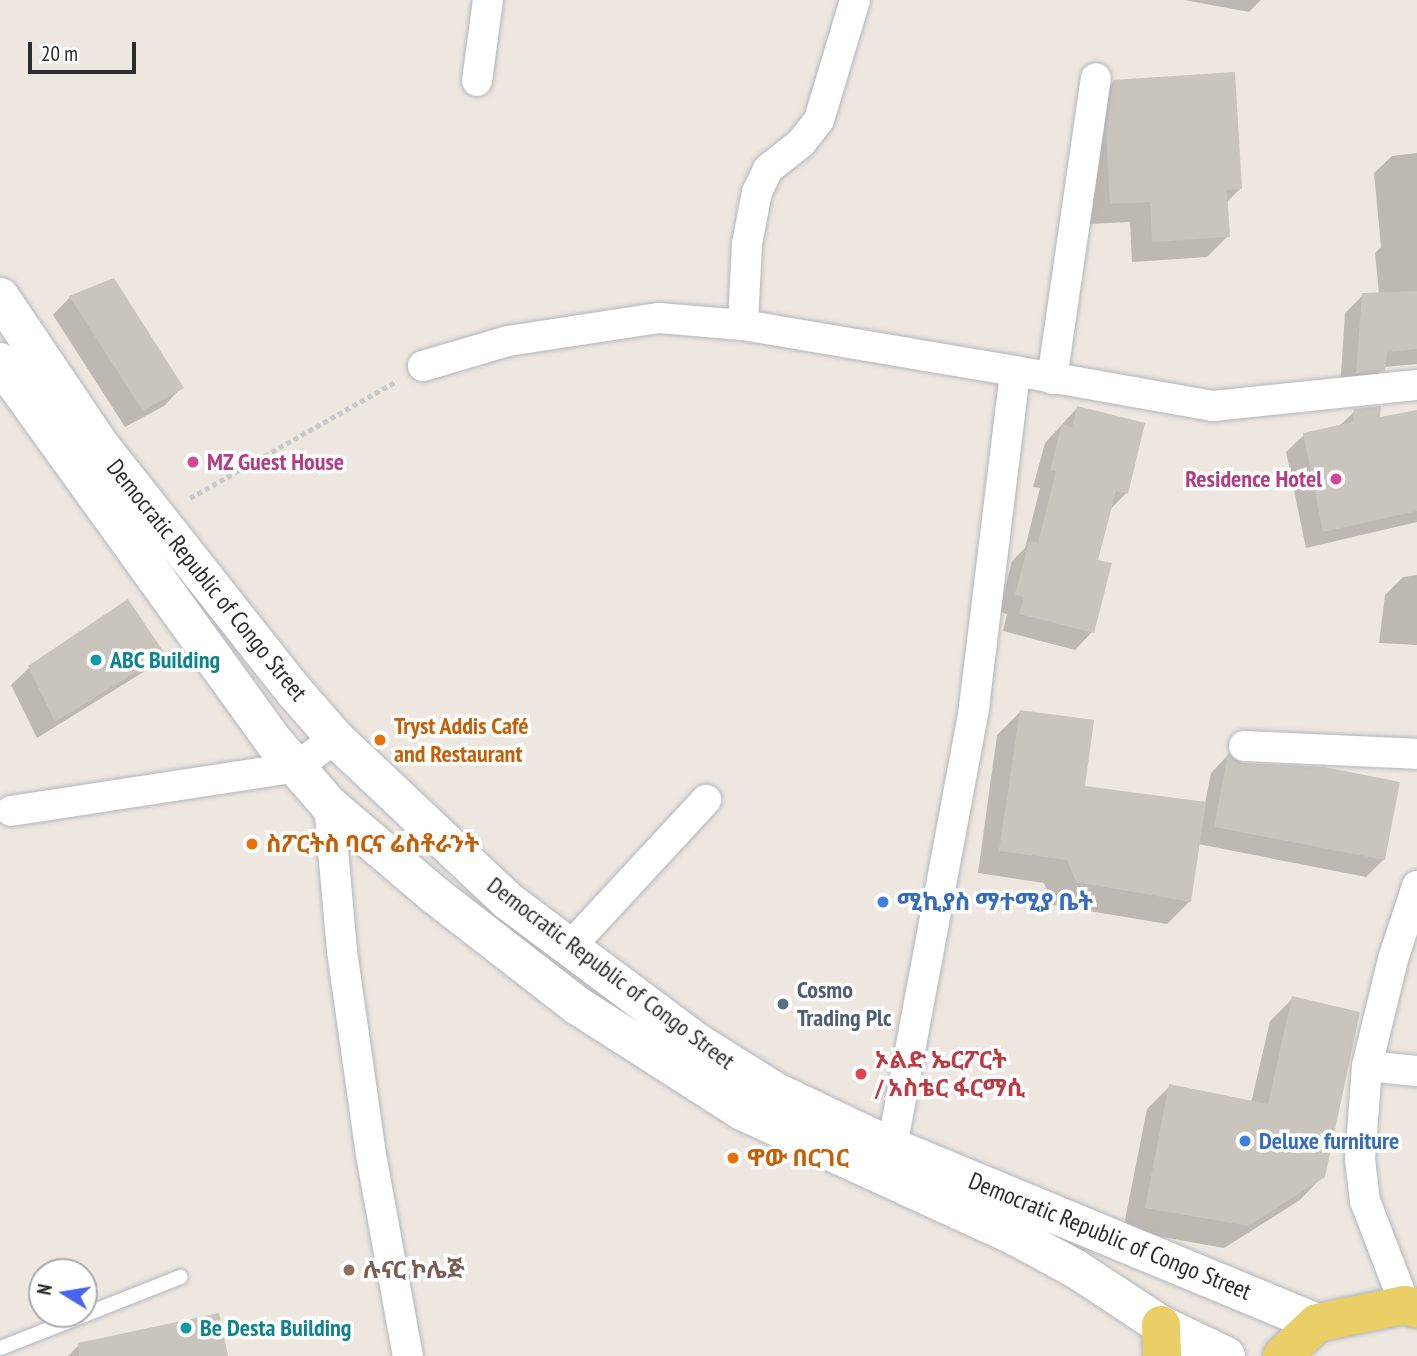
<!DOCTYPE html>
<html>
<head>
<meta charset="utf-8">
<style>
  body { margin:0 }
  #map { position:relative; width:1417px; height:1356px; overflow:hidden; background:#ede7df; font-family:"PT Sans Narrow","Noto Sans Ethiopic",sans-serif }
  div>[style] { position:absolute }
  .shadow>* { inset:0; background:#0003 }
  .building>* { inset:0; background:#c9c5bd }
  .path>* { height:4.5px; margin-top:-2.25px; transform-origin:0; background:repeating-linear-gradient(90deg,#c8c8c8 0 5px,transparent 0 8.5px) }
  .roads { filter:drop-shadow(0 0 2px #b2b5bf) drop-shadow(0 0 2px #b2b5bf) }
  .lane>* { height:14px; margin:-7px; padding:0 7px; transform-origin:7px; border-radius:7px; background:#fff }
  .street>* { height:30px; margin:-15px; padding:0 15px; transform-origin:15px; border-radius:15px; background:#fff }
  .secondary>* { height:38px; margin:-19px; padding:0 19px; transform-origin:19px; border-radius:19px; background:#fff }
  .primary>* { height:38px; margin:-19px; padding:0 19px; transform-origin:19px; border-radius:19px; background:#eace66 }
  .dots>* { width:19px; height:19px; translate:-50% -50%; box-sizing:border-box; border:4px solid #fff; border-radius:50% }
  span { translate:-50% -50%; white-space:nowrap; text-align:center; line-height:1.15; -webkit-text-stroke:7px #fff; paint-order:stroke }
  .hotel-label { font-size:24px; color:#b23c85; font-weight:700 }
  .left { translate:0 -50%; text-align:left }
  .right { translate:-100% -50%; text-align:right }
  .street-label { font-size:24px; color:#2c2c2c }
  .culture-label { font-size:24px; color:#0d838f; font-weight:700 }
  .food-label { font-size:24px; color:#c56008; font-weight:700 }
  .shop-label { font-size:24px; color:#366cbe; font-weight:700 }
  .service-label { font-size:24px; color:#4e5e75; font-weight:700 }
  .health-label { font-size:24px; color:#be3a42; font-weight:700 }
  .education-label { font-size:24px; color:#785e54; font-weight:700 }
  .north { position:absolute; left:28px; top:1258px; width:70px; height:70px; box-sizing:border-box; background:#fff; border:2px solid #ababab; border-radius:50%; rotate:281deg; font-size:19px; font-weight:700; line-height:28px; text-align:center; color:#2c2c2c }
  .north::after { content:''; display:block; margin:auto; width:24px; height:32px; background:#4764f2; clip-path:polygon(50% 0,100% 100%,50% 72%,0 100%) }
  .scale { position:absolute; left:28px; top:42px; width:108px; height:32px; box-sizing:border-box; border:4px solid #2c2c2c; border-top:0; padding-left:9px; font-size:21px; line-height:24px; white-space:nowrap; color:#2c2c2c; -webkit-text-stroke:5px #fff; paint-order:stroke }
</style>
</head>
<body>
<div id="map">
  <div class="shadow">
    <i style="clip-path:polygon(1184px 0,1261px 0,1249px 12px)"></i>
    <i style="clip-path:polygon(1114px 82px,1240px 189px,1226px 203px,1228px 236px,1207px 257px,1132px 262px,1130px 222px,1090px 224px,1086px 153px,1093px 103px)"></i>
    <i style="clip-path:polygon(1417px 153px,1417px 364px,1384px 367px,1366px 388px,1340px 390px,1345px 313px,1363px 295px,1379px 294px,1375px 253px,1381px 247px,1374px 173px,1392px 156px)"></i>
    <i style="clip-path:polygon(70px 297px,181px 388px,164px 406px,125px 427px,53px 315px)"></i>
    <i style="clip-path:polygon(1077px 408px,1126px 493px,1109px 511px,1096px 561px,1092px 632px,1075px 650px,1003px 631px,1007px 614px,999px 612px,1012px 561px,1025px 548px,1040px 488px,1033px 487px,1045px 443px)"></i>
    <i style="clip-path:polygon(1355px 411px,1378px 419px,1417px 412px,1417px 522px,1306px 548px,1286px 452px,1304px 435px,1338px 427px)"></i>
    <i style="clip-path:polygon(1417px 575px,1417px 645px,1379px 643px,1385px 595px,1403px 577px)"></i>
    <i style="clip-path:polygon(127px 601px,162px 654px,145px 671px,37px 738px,11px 685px,29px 668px)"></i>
    <i style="clip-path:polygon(1020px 712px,1083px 787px,1205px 804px,1211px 773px,1228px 755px,1384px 859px,1366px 877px,1198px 844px,1190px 901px,1167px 924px,1053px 905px,1044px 883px,978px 873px,997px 735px)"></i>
    <i style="clip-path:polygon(1293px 998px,1323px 1176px,1300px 1200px,1224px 1248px,1123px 1230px,1147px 1109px,1170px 1086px,1251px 1103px,1270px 1021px)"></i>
    <i style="clip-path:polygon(80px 1344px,226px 1356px,68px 1356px)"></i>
  </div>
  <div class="building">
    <i style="clip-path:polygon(1235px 72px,1242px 189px,1227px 190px,1230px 237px,1152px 242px,1150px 202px,1110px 204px,1106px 131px,1113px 80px)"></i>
    <i style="clip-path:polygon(114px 278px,184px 388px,143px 411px,69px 296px)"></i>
    <i style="clip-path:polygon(1417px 291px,1417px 349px,1387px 352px,1385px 371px,1356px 374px,1362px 293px)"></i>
    <i style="clip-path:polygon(1077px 406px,1145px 423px,1128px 494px,1116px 491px,1098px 560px,1112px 563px,1094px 633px,1019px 614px,1024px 597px,1015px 595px,1029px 541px,1038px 543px,1056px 471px,1050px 470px,1062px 424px,1072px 427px)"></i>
    <i style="clip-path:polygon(1381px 406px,1380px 417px,1417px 410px,1417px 511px,1323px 532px,1303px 433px,1353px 422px,1354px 409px)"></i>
    <i style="clip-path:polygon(128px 599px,165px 654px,55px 722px,28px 666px)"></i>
    <i style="clip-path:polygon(1020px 710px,1094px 720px,1085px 786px,1206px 802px,1191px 902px,1076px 882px,1067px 860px,999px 851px)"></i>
    <i style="clip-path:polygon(1228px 753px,1243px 763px,1324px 767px,1400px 782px,1385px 860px,1214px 827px)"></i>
    <i style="clip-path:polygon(1292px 996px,1360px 1012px,1325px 1177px,1248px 1226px,1145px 1208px,1169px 1084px,1268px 1104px)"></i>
    <i style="clip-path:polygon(219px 1313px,228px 1356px,79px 1356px,78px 1343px)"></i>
  </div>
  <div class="path">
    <i style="left:190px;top:498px;width:236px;rotate:-29.5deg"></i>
  </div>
  <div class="roads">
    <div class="lane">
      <i style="left:1px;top:1348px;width:193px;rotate:-21.6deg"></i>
    </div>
    <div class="street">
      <i style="left:477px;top:81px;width:82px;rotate:-82.3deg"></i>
      <i style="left:743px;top:325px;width:81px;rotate:-87.2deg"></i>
      <i style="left:747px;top:244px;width:53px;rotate:-79.1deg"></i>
      <i style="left:757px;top:192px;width:25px;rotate:-64deg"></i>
      <i style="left:768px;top:169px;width:42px;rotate:-38.2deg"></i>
      <i style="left:801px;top:143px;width:29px;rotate:-52deg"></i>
      <i style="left:819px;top:120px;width:125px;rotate:-73.3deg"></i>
      <i style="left:423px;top:366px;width:89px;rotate:-16.4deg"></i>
      <i style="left:508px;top:341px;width:153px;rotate:-8.7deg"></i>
      <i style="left:659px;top:318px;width:84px;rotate:4.8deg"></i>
      <i style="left:743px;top:325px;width:276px;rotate:9.6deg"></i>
      <i style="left:1052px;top:379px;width:304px;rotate:-81.7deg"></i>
      <i style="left:1244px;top:746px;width:173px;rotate:2.6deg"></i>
      <i style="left:329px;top:805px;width:147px;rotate:84.9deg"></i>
      <i style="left:342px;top:951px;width:206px;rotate:81.9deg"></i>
      <i style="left:371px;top:1155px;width:204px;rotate:79.6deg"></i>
      <i style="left:11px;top:811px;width:289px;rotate:-8.7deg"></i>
      <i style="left:297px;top:767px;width:48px;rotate:-37.3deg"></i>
      <i style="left:569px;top:948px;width:202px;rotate:-47.2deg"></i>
      <i style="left:1367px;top:1066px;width:50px;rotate:5.7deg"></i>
      <i style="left:892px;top:1147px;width:448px;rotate:-79.4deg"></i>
      <i style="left:974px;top:707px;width:338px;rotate:-83deg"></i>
      <i style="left:1015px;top:371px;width:201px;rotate:10deg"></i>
      <i style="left:1213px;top:406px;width:205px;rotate:-5.9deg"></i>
      <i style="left:1405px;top:1305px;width:111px;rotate:-111deg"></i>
      <i style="left:1365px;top:1201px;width:42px;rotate:-96.8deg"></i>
      <i style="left:1360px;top:1159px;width:93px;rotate:-85.7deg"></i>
      <i style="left:1367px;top:1066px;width:110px;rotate:-76.3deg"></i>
      <i style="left:1393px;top:959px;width:77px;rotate:-71.8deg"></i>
    </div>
    <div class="secondary">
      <i style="left:0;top:297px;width:182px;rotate:56deg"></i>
      <i style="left:102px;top:448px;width:310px;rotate:51.7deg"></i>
      <i style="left:294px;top:691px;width:62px;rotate:48.9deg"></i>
      <i style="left:335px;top:738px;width:238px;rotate:43.3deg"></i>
      <i style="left:508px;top:901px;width:237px;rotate:36.8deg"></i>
      <i style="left:698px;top:1043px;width:92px;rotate:32.1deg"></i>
      <i style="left:776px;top:1092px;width:128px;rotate:25.4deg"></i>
      <i style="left:892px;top:1147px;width:460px;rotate:22.5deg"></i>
      <i style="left:0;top:362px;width:471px;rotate:54.2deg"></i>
      <i style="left:276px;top:744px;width:81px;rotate:49deg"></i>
      <i style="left:329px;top:805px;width:140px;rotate:40.4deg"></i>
      <i style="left:436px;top:896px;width:180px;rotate:37.8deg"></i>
      <i style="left:578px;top:1006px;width:195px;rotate:32.6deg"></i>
      <i style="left:742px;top:1111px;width:302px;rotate:24.6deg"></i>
      <i style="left:1017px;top:1237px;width:67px;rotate:28.5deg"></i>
      <i style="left:1076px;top:1269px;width:102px;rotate:33.4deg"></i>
      <i style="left:1161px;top:1325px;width:72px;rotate:25.5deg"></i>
    </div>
    <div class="primary">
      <i style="left:1161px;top:1325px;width:31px;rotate:88deg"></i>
      <i style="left:1282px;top:1356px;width:48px;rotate:-43.3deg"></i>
      <i style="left:1317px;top:1323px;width:90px;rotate:-11.6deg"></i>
      <i style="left:1405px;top:1305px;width:13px;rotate:18deg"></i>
    </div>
  </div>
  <div class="dots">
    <i style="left:193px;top:462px;background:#d1479c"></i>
    <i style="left:1336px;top:479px;background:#d1479c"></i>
    <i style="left:96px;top:660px;background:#0f9aa8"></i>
    <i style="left:380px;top:740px;background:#e8710a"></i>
    <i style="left:252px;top:844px;background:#e8710a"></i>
    <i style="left:883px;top:902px;background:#3f7fe0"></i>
    <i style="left:783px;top:1004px;background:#5c6f8a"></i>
    <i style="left:861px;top:1074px;background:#e0444e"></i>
    <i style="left:1245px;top:1141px;background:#3f7fe0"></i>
    <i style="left:733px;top:1158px;background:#e8710a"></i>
    <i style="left:349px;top:1270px;background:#8d6e63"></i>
    <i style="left:186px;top:1328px;background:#0f9aa8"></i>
  </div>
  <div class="hotel-label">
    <span class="left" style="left:207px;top:462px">MZ Guest House</span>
    <span class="right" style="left:1322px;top:479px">Residence Hotel</span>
  </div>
  <div class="street-label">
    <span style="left:207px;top:580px;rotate:51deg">Democratic Republic of Congo Street</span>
    <span style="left:611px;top:973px;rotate:37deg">Democratic Republic of Congo Street</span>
    <span style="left:1110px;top:1236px;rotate:22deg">Democratic Republic of Congo Street</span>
  </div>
  <div class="culture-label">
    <span class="left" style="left:110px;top:660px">ABC Building</span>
    <span class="left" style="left:200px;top:1328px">Be Desta Building</span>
  </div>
  <div class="food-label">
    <span class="left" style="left:394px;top:740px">Tryst Addis Café<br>and Restaurant</span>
    <span class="left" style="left:266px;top:844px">ስፖርትስ ባርና ሬስቶራንት</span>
    <span class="left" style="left:747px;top:1158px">ዋው በርገር</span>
  </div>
  <div class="shop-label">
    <span class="left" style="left:897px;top:902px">ሚኪያስ ማተሚያ ቤት</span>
    <span class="left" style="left:1259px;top:1141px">Deluxe furniture</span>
  </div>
  <div class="service-label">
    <span class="left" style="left:797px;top:1004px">Cosmo<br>Trading Plc</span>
  </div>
  <div class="health-label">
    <span class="left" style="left:875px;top:1074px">ኦልድ ኤርፖርት<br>/ አስቴር ፋርማሲ</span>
  </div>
  <div class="education-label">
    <span class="left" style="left:363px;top:1270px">ሉናር ኮሌጅ</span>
  </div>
  <div class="north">N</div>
  <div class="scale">20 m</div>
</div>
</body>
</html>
